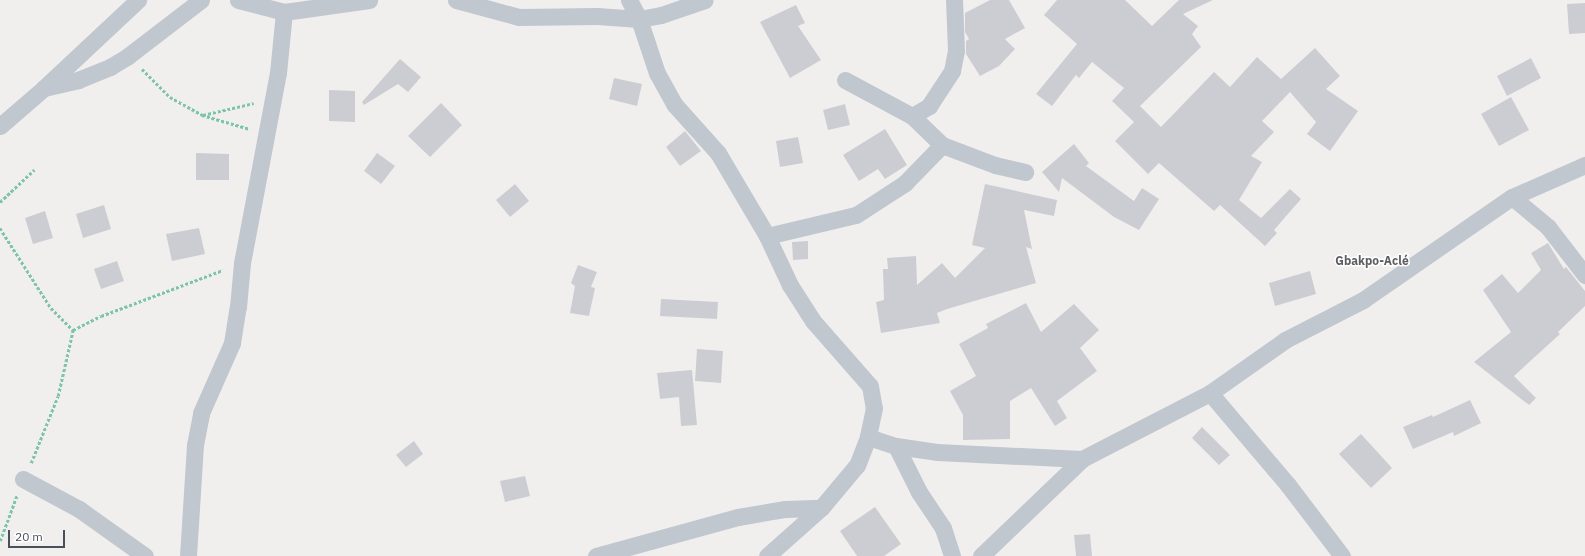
<!DOCTYPE html>
<html>
<head>
<meta charset="utf-8">
<style>
  body { margin:0 }
  #map { position:relative; width:1585px; height:556px; overflow:hidden; background:#f1efee; font-family:"IBM Plex Sans",sans-serif }
  div>[style] { position:absolute }
  .building>* { inset:0; background:#cccdd2 }
  .path>* { height:2.5px; margin-top:-1.25px; transform-origin:0; background:repeating-linear-gradient(90deg,#7dc4a8 0 3px,transparent 0 5px) }
  .minor>* { height:17px; margin:-8.5px; padding:0 8.5px; transform-origin:8.5px; border-radius:8.5px; background:#c0c7cf }
  span { translate:-50% -50%; white-space:nowrap; text-align:center; line-height:1.15; -webkit-text-stroke:3px #fff; paint-order:stroke }
  .quarter-label { font-size:12px; color:#5c5e62; font-weight:700 }
  .scale { position:absolute; left:8px; top:530px; width:57px; height:18px; box-sizing:border-box; border:2px solid #48505a; border-top:0; padding-left:5px; font-size:12px; line-height:14px; white-space:nowrap; color:#48505a; -webkit-text-stroke:3px #fff; paint-order:stroke }
</style>
</head>
<body>
<div id="map">
  <div class="building">
    <i style="clip-path:polygon(990px 0,1009px 0,1025px 28px,1005px 39px,1015px 49px,999px 66px,980px 76px,966px 54px,966px 41px,969px 39px,965px 32px,965px 13px)"></i>
    <i style="clip-path:polygon(1057px 0,1125px 0,1152px 26px,1179px 0,1213px 0,1183px 14px,1198px 26px,1192px 34px,1201px 47px,1140px 106px,1161px 127px,1214px 72px,1230px 87px,1257px 57px,1281px 79px,1315px 48px,1340px 76px,1326px 89px,1358px 111px,1330px 151px,1307px 134px,1316px 122px,1290px 92px,1262px 121px,1274px 132px,1251px 156px,1262px 162px,1239px 200px,1261px 218px,1290px 189px,1301px 199px,1274px 230px,1277px 233px,1265px 246px,1220px 205px,1214px 211px,1159px 163px,1148px 174px,1115px 141px,1134px 122px,1112px 101px,1124px 88px,1092px 62px,1079px 78px,1076px 75px,1052px 106px,1036px 94px,1077px 44px,1044px 15px)"></i>
    <i style="clip-path:polygon(1585px 3px,1585px 33px,1569px 34px,1567px 4px)"></i>
    <i style="clip-path:polygon(796px 5px,805px 23px,798px 26px,821px 60px,790px 78px,760px 22px)"></i>
    <i style="clip-path:polygon(1531px 58px,1541px 78px,1507px 96px,1497px 76px)"></i>
    <i style="clip-path:polygon(400px 59px,421px 77px,408px 92px,398px 84px,364px 105px,362px 102px)"></i>
    <i style="clip-path:polygon(614px 78px,642px 84px,637px 106px,609px 99px)"></i>
    <i style="clip-path:polygon(329px 90px,355px 91px,355px 122px,329px 121px)"></i>
    <i style="clip-path:polygon(1511px 97px,1529px 130px,1499px 146px,1481px 114px)"></i>
    <i style="clip-path:polygon(441px 103px,462px 125px,430px 157px,408px 136px)"></i>
    <i style="clip-path:polygon(845px 104px,850px 125px,828px 130px,823px 110px)"></i>
    <i style="clip-path:polygon(885px 129px,907px 165px,885px 179px,878px 169px,859px 181px,843px 155px)"></i>
    <i style="clip-path:polygon(685px 131px,701px 151px,680px 166px,666px 147px)"></i>
    <i style="clip-path:polygon(798px 137px,803px 163px,780px 167px,776px 141px)"></i>
    <i style="clip-path:polygon(1074px 144px,1089px 163px,1086px 166px,1134px 201px,1142px 188px,1159px 199px,1139px 230px,1114px 217px,1062px 178px,1059px 192px,1042px 172px)"></i>
    <i style="clip-path:polygon(196px 153px,229px 154px,229px 180px,196px 180px)"></i>
    <i style="clip-path:polygon(377px 153px,395px 166px,381px 184px,364px 171px)"></i>
    <i style="clip-path:polygon(515px 184px,529px 201px,510px 217px,496px 200px)"></i>
    <i style="clip-path:polygon(985px 184px,1057px 200px,1054px 216px,1024px 210px,1032px 249px,1026px 247px,1036px 283px,947px 309px,937px 313px,940px 323px,881px 333px,876px 302px,884px 300px,883px 269px,888px 269px,887px 258px,916px 256px,917px 285px,942px 263px,955px 278px,985px 248px,972px 245px)"></i>
    <i style="clip-path:polygon(104px 205px,111px 229px,83px 238px,76px 214px)"></i>
    <i style="clip-path:polygon(45px 211px,53px 238px,33px 244px,25px 218px)"></i>
    <i style="clip-path:polygon(199px 228px,205px 254px,172px 261px,166px 234px)"></i>
    <i style="clip-path:polygon(808px 241px,808px 259px,793px 260px,792px 242px)"></i>
    <i style="clip-path:polygon(1548px 243px,1564px 269px,1566px 267px,1585px 291px,1585px 306px,1558px 332px,1560px 334px,1514px 376px,1536px 398px,1529px 405px,1474px 362px,1511px 332px,1483px 290px,1502px 274px,1518px 293px,1541px 270px,1531px 253px)"></i>
    <i style="clip-path:polygon(117px 261px,124px 281px,101px 289px,94px 269px)"></i>
    <i style="clip-path:polygon(578px 265px,597px 272px,591px 287px,595px 288px,589px 316px,570px 313px,575px 286px,571px 283px)"></i>
    <i style="clip-path:polygon(1310px 271px,1316px 294px,1275px 306px,1269px 283px)"></i>
    <i style="clip-path:polygon(661px 299px,718px 302px,717px 319px,660px 316px)"></i>
    <i style="clip-path:polygon(1026px 303px,1041px 332px,1074px 304px,1099px 330px,1080px 348px,1097px 371px,1057px 401px,1067px 418px,1055px 426px,1031px 388px,1010px 401px,1010px 439px,963px 440px,963px 415px,950px 391px,976px 376px,959px 344px,988px 328px,986px 324px)"></i>
    <i style="clip-path:polygon(697px 349px,723px 351px,721px 383px,695px 381px)"></i>
    <i style="clip-path:polygon(692px 370px,697px 425px,681px 426px,679px 397px,660px 399px,657px 373px)"></i>
    <i style="clip-path:polygon(1470px 400px,1481px 423px,1454px 436px,1453px 432px,1413px 449px,1403px 427px,1432px 415px,1433px 417px)"></i>
    <i style="clip-path:polygon(1202px 427px,1230px 455px,1219px 465px,1192px 438px)"></i>
    <i style="clip-path:polygon(1361px 434px,1392px 468px,1371px 488px,1339px 454px)"></i>
    <i style="clip-path:polygon(414px 441px,423px 454px,406px 467px,396px 455px)"></i>
    <i style="clip-path:polygon(525px 476px,530px 496px,505px 502px,500px 481px)"></i>
    <i style="clip-path:polygon(875px 507px,901px 544px,884px 556px,857px 556px,840px 531px)"></i>
    <i style="clip-path:polygon(1090px 534px,1092px 556px,1076px 556px,1074px 535px)"></i>
  </div>
  <div class="path">
    <i style="left:142px;top:69px;width:40px;rotate:45deg"></i>
    <i style="left:170px;top:97px;width:37px;rotate:29deg"></i>
    <i style="left:202px;top:115px;width:50px;rotate:16.3deg"></i>
    <i style="left:203px;top:115px;width:52px;rotate:-13.2deg"></i>
    <i style="left:0;top:202px;width:47px;rotate:-43.3deg"></i>
    <i style="left:0;top:228px;width:95px;rotate:57.5deg"></i>
    <i style="left:51px;top:308px;width:31px;rotate:45deg"></i>
    <i style="left:73px;top:330px;width:31px;rotate:-27deg"></i>
    <i style="left:101px;top:316px;width:130px;rotate:-20.7deg"></i>
    <i style="left:31px;top:463px;width:72px;rotate:-68.1deg"></i>
    <i style="left:58px;top:396px;width:68px;rotate:-77.2deg"></i>
    <i style="left:0;top:541px;width:49px;rotate:-69.7deg"></i>
  </div>
  <div class="minor">
    <i style="left:238px;top:0;width:48px;rotate:14.6deg"></i>
    <i style="left:284px;top:12px;width:86px;rotate:-8deg"></i>
    <i style="left:456px;top:0;width:65px;rotate:15.1deg"></i>
    <i style="left:519px;top:17px;width:78px;rotate:-0.7deg"></i>
    <i style="left:597px;top:16px;width:42px;rotate:4.1deg"></i>
    <i style="left:639px;top:19px;width:22px;rotate:-10deg"></i>
    <i style="left:661px;top:15px;width:46px;rotate:-18.8deg"></i>
    <i style="left:629px;top:0;width:21px;rotate:62deg"></i>
    <i style="left:639px;top:19px;width:57px;rotate:71.6deg"></i>
    <i style="left:657px;top:73px;width:35px;rotate:61deg"></i>
    <i style="left:674px;top:104px;width:66px;rotate:48.1deg"></i>
    <i style="left:718px;top:153px;width:96px;rotate:59.4deg"></i>
    <i style="left:767px;top:236px;width:54px;rotate:64.9deg"></i>
    <i style="left:790px;top:285px;width:43px;rotate:57.4deg"></i>
    <i style="left:813px;top:321px;width:86px;rotate:48.8deg"></i>
    <i style="left:870px;top:386px;width:22px;rotate:80deg"></i>
    <i style="left:874px;top:408px;width:30px;rotate:102deg"></i>
    <i style="left:868px;top:437px;width:30px;rotate:111deg"></i>
    <i style="left:857px;top:465px;width:56px;rotate:129.9deg"></i>
    <i style="left:821px;top:508px;width:72px;rotate:138.4deg"></i>
    <i style="left:845px;top:80px;width:76px;rotate:28.2deg"></i>
    <i style="left:912px;top:116px;width:42px;rotate:44deg"></i>
    <i style="left:942px;top:145px;width:57px;rotate:20.7deg"></i>
    <i style="left:995px;top:165px;width:31px;rotate:13deg"></i>
    <i style="left:44px;top:88px;width:129px;rotate:-43.1deg"></i>
    <i style="left:912px;top:116px;width:20px;rotate:-30deg"></i>
    <i style="left:929px;top:106px;width:42px;rotate:-56.7deg"></i>
    <i style="left:952px;top:71px;width:20px;rotate:-79deg"></i>
    <i style="left:956px;top:51px;width:51px;rotate:-92.2deg"></i>
    <i style="left:0;top:126px;width:58px;rotate:-40.8deg"></i>
    <i style="left:44px;top:88px;width:35px;rotate:-13deg"></i>
    <i style="left:78px;top:80px;width:35px;rotate:-22deg"></i>
    <i style="left:110px;top:67px;width:21px;rotate:-31deg"></i>
    <i style="left:128px;top:56px;width:92px;rotate:-37.5deg"></i>
    <i style="left:1512px;top:197px;width:47px;rotate:39.8deg"></i>
    <i style="left:1548px;top:227px;width:61px;rotate:52.4deg"></i>
    <i style="left:767px;top:236px;width:91px;rotate:-13.3deg"></i>
    <i style="left:856px;top:215px;width:59px;rotate:-33.1deg"></i>
    <i style="left:905px;top:183px;width:53px;rotate:-45.8deg"></i>
    <i style="left:1210px;top:393px;width:121px;rotate:49.7deg"></i>
    <i style="left:1288px;top:485px;width:89px;rotate:52.7deg"></i>
    <i style="left:868px;top:437px;width:29px;rotate:18deg"></i>
    <i style="left:896px;top:446px;width:41px;rotate:8.3deg"></i>
    <i style="left:937px;top:452px;width:145px;rotate:2.8deg"></i>
    <i style="left:896px;top:446px;width:51px;rotate:63.4deg"></i>
    <i style="left:919px;top:492px;width:43px;rotate:56.3deg"></i>
    <i style="left:943px;top:528px;width:29px;rotate:72deg"></i>
    <i style="left:23px;top:479px;width:64px;rotate:28.2deg"></i>
    <i style="left:79px;top:509px;width:81px;rotate:35.5deg"></i>
    <i style="left:188px;top:556px;width:111px;rotate:-86.4deg"></i>
    <i style="left:195px;top:445px;width:33px;rotate:-79deg"></i>
    <i style="left:201px;top:413px;width:77px;rotate:-66.1deg"></i>
    <i style="left:232px;top:343px;width:36px;rotate:-81deg"></i>
    <i style="left:238px;top:307px;width:44px;rotate:-84.8deg"></i>
    <i style="left:242px;top:263px;width:193px;rotate:-79.3deg"></i>
    <i style="left:278px;top:73px;width:61px;rotate:-84.4deg"></i>
    <i style="left:596px;top:556px;width:147px;rotate:-15.4deg"></i>
    <i style="left:738px;top:517px;width:48px;rotate:-9.7deg"></i>
    <i style="left:785px;top:509px;width:36px;rotate:-2deg"></i>
    <i style="left:981px;top:556px;width:140px;rotate:-43.8deg"></i>
    <i style="left:1082px;top:459px;width:144px;rotate:-27.3deg"></i>
    <i style="left:1210px;top:393px;width:92px;rotate:-35.2deg"></i>
    <i style="left:1285px;top:340px;width:88px;rotate:-27.1deg"></i>
    <i style="left:1363px;top:300px;width:181px;rotate:-34.7deg"></i>
    <i style="left:1512px;top:197px;width:80px;rotate:-23.7deg"></i>
  </div>
  <div class="quarter-label">
    <span style="left:1372px;top:261px">Gbakpo-Aclé</span>
  </div>
  <div class="scale">20 m</div>
</div>
</body>
</html>
